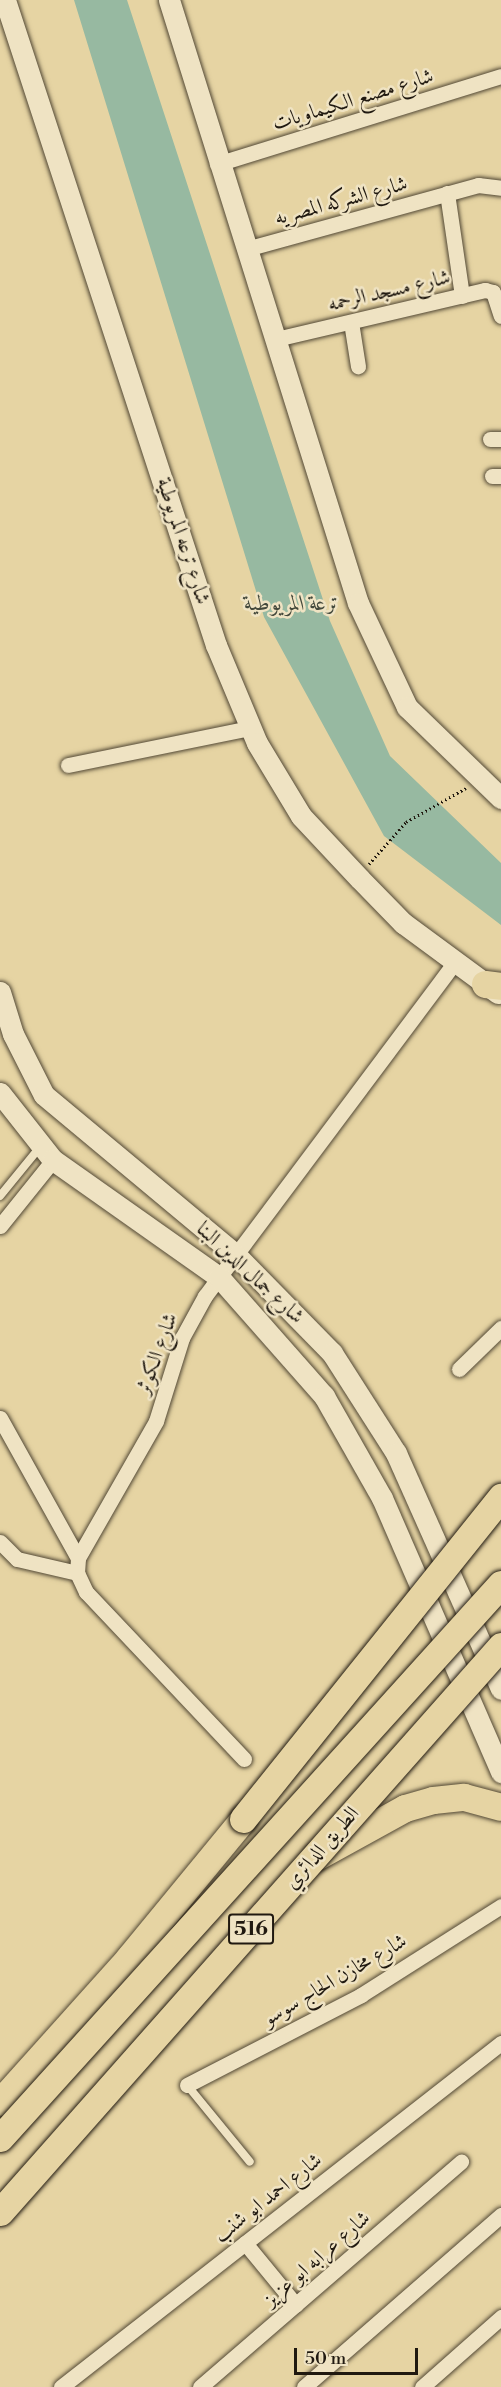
<!DOCTYPE html>
<html>
<head>
<meta charset="utf-8">
<style>
  body { margin:0 }
  #map { position:relative; width:501px; height:2387px; overflow:hidden; background:#e6d4a3; font-family:"Libre Bodoni",Amiri,serif }
  div>[style] { position:absolute }
  .water>* { inset:0; background:#97b9a1 }
  .path>* { height:3px; margin-top:-1.5px; transform-origin:0; background:repeating-linear-gradient(90deg,#201910 0 1.5px,transparent 0 4.5px) }
  .roads { filter:drop-shadow(0 0 2px #524835) drop-shadow(0 0 2px #524835) }
  .lane>* { height:8px; margin:-4px; padding:0 4px; transform-origin:4px; border-radius:4px; background:#efe3c3 }
  .street>* { height:15px; margin:-7.5px; padding:0 7.5px; transform-origin:7.5px; border-radius:7.5px; background:#efe3c3 }
  .secondary>* { height:21px; margin:-10.5px; padding:0 10.5px; transform-origin:10.5px; border-radius:10.5px; background:#efe3c3 }
  .highway>* { height:27px; margin:-13.5px; padding:0 13.5px; transform-origin:13.5px; border-radius:13.5px; background:#e6d4a3 }
  .bridges { filter:drop-shadow(0 0 2px #201910) drop-shadow(0 0 2px #201910) }
  .highway-bridge>* { height:27px; margin:-13.5px; padding:0 13.5px; transform-origin:13.5px; border-radius:13.5px; background:#e6d4a3 }
  span { translate:-50% -50%; white-space:nowrap; text-align:center; line-height:1.15; -webkit-text-stroke:5px #efe3c3; paint-order:stroke }
  .shield-label span { padding:2px 4px; background:#efe3c3; border:2px solid; border-radius:4px; -webkit-text-stroke-width:0 }
  .shield-label { font-size:20px; color:#201910; font-weight:700 }
  .street-label { font-size:21px; color:#201910 }
  .water-label { font-size:22px; color:#44493c; font-style:italic }
  .scale { position:absolute; left:294px; top:2348px; width:124px; height:27px; box-sizing:border-box; border:3px solid #201910; border-top:0; padding-left:8px; font-size:18px; line-height:21px; white-space:nowrap; color:#201910; -webkit-text-stroke:4px #efe3c3; paint-order:stroke }
</style>
</head>
<body>
<div id="map">
  <div class="water">
    <i style="clip-path:polygon(74px 0,127px 0,330px 621px,390px 756px,501px 863px,501px 925px,384px 836px,264px 617px)"></i>
  </div>
  <div class="path">
    <i style="left:369px;top:864px;width:56px;rotate:-48.6deg"></i>
    <i style="left:406px;top:822px;width:69px;rotate:-29.5deg"></i>
  </div>
  <div class="roads">
    <div class="lane">
      <i style="left:0;top:1196px;width:63px;rotate:-50.8deg"></i>
      <i style="left:187px;top:2085px;width:99px;rotate:50.7deg"></i>
    </div>
    <div class="street">
      <i style="left:217px;top:164px;width:297px;rotate:-17.2deg"></i>
      <i style="left:447px;top:193px;width:104px;rotate:81.7deg"></i>
      <i style="left:246px;top:249px;width:241px;rotate:-15.4deg"></i>
      <i style="left:478px;top:185px;width:23px;rotate:7deg"></i>
      <i style="left:351px;top:322px;width:45px;rotate:81deg"></i>
      <i style="left:276px;top:339px;width:215px;rotate:-13.2deg"></i>
      <i style="left:485px;top:290px;width:8px;rotate:14deg"></i>
      <i style="left:493px;top:292px;width:25px;rotate:72deg"></i>
      <i style="left:490px;top:439px;width:11px"></i>
      <i style="left:492px;top:476px;width:9px"></i>
      <i style="left:68px;top:765px;width:186px;rotate:-11.5deg"></i>
      <i style="left:0;top:1226px;width:85px;rotate:-51.2deg"></i>
      <i style="left:459px;top:1369px;width:59px;rotate:-44.3deg"></i>
      <i style="left:0;top:1418px;width:160px;rotate:60.9deg"></i>
      <i style="left:0;top:1542px;width:24px;rotate:45deg"></i>
      <i style="left:17px;top:1559px;width:62px;rotate:13.1deg"></i>
      <i style="left:244px;top:1759px;width:230px;rotate:-133.4deg"></i>
      <i style="left:86px;top:1592px;width:21px;rotate:-115deg"></i>
      <i style="left:77px;top:1573px;width:15px;rotate:-86deg"></i>
      <i style="left:78px;top:1558px;width:158px;rotate:-60.3deg"></i>
      <i style="left:156px;top:1421px;width:87px;rotate:-72.6deg"></i>
      <i style="left:182px;top:1338px;width:48px;rotate:-61.3deg"></i>
      <i style="left:205px;top:1296px;width:416px;rotate:-53.2deg"></i>
      <i style="left:187px;top:2085px;width:196px;rotate:-27.3deg"></i>
      <i style="left:361px;top:1995px;width:166px;rotate:-32.4deg"></i>
      <i style="left:245px;top:2243px;width:80px;rotate:50.6deg"></i>
      <i style="left:61px;top:2387px;width:559px;rotate:-38.02deg"></i>
      <i style="left:200px;top:2387px;width:345px;rotate:-40.8deg"></i>
      <i style="left:304px;top:2387px;width:262px;rotate:-41.1deg"></i>
      <i style="left:422px;top:2387px;width:106px;rotate:-41.5deg"></i>
    </div>
    <div class="secondary">
      <i style="left:5px;top:0;width:679px;rotate:71.89deg"></i>
      <i style="left:216px;top:645px;width:106px;rotate:67.3deg"></i>
      <i style="left:257px;top:743px;width:85px;rotate:58.9deg"></i>
      <i style="left:301px;top:816px;width:86px;rotate:46.9deg"></i>
      <i style="left:360px;top:879px;width:62px;rotate:45.7deg"></i>
      <i style="left:403px;top:923px;width:118px;rotate:36.4deg"></i>
      <i style="left:169px;top:0;width:632px;rotate:72.6deg"></i>
      <i style="left:358px;top:603px;width:115px;rotate:64.8deg"></i>
      <i style="left:407px;top:707px;width:131px;rotate:44.1deg"></i>
      <i style="left:0;top:992px;width:44px;rotate:72.8deg"></i>
      <i style="left:13px;top:1034px;width:68px;rotate:63.1deg"></i>
      <i style="left:44px;top:1095px;width:251px;rotate:39.8deg"></i>
      <i style="left:237px;top:1256px;width:136px;rotate:45.6deg"></i>
      <i style="left:332px;top:1353px;width:119px;rotate:57.4deg"></i>
      <i style="left:396px;top:1453px;width:258px;rotate:66deg"></i>
      <i style="left:0;top:1093px;width:85px;rotate:51.7deg"></i>
      <i style="left:53px;top:1160px;width:203px;rotate:35.2deg"></i>
      <i style="left:219px;top:1277px;width:159px;rotate:48.6deg"></i>
      <i style="left:324px;top:1396px;width:117px;rotate:60.4deg"></i>
      <i style="left:382px;top:1498px;width:299px;rotate:66.5deg"></i>
    </div>
    <div class="highway">
      <i style="left:485px;top:984px;width:16px;rotate:7deg"></i>
      <i style="left:318px;top:1856px;width:99px;rotate:-28.9deg"></i>
      <i style="left:405px;top:1808px;width:29px;rotate:-16deg"></i>
      <i style="left:433px;top:1800px;width:31px;rotate:-6deg"></i>
      <i style="left:464px;top:1797px;width:38px;rotate:15deg"></i>
      <i style="left:0;top:2102px;width:193px;rotate:-48.1deg"></i>
      <i style="left:129px;top:1958px;width:180px;rotate:-50.6deg"></i>
    </div>
  </div>
  <div class="bridges">
    <div class="highway-bridge">
      <i style="left:243px;top:1819px;width:413px;rotate:-51.3deg"></i>
      <i style="left:0;top:2138px;width:747px;rotate:-47.88deg"></i>
      <i style="left:0;top:2212px;width:756px;rotate:-48.49deg"></i>
    </div>
  </div>
  <div class="shield-label">
    <span style="left:251px;top:1929px">516</span>
  </div>
  <div class="street-label">
    <span style="left:353px;top:100px;rotate:-17deg">شارع مصنع الكيماويات</span>
    <span style="left:341px;top:201px;rotate:-15deg">شارع الشركه المصريه</span>
    <span style="left:389px;top:291px;rotate:-13deg">شارع مسجد الرحمه</span>
    <span style="left:183px;top:541px;rotate:72deg">شارع ترعه المريوطية</span>
    <span style="left:250px;top:1273px;rotate:43deg">شارع جمال الدين البنا</span>
    <span style="left:157px;top:1354px;rotate:-70deg">شارع الكوثر</span>
    <span style="left:322px;top:1848px;rotate:-49deg">الطريق الدائري</span>
    <span style="left:335px;top:1980px;rotate:-30deg">شارع مخازن الحاج سوسو</span>
    <span style="left:268px;top:2198px;rotate:-38deg">شارع احمد ابو شنب</span>
    <span style="left:317px;top:2259px;rotate:-41deg">شارع عرابه ابو عزيز</span>
  </div>
  <div class="water-label">
    <span style="left:292px;top:604px">ترعة المريوطية</span>
  </div>
  <div class="scale">50 m</div>
</div>
</body>
</html>
